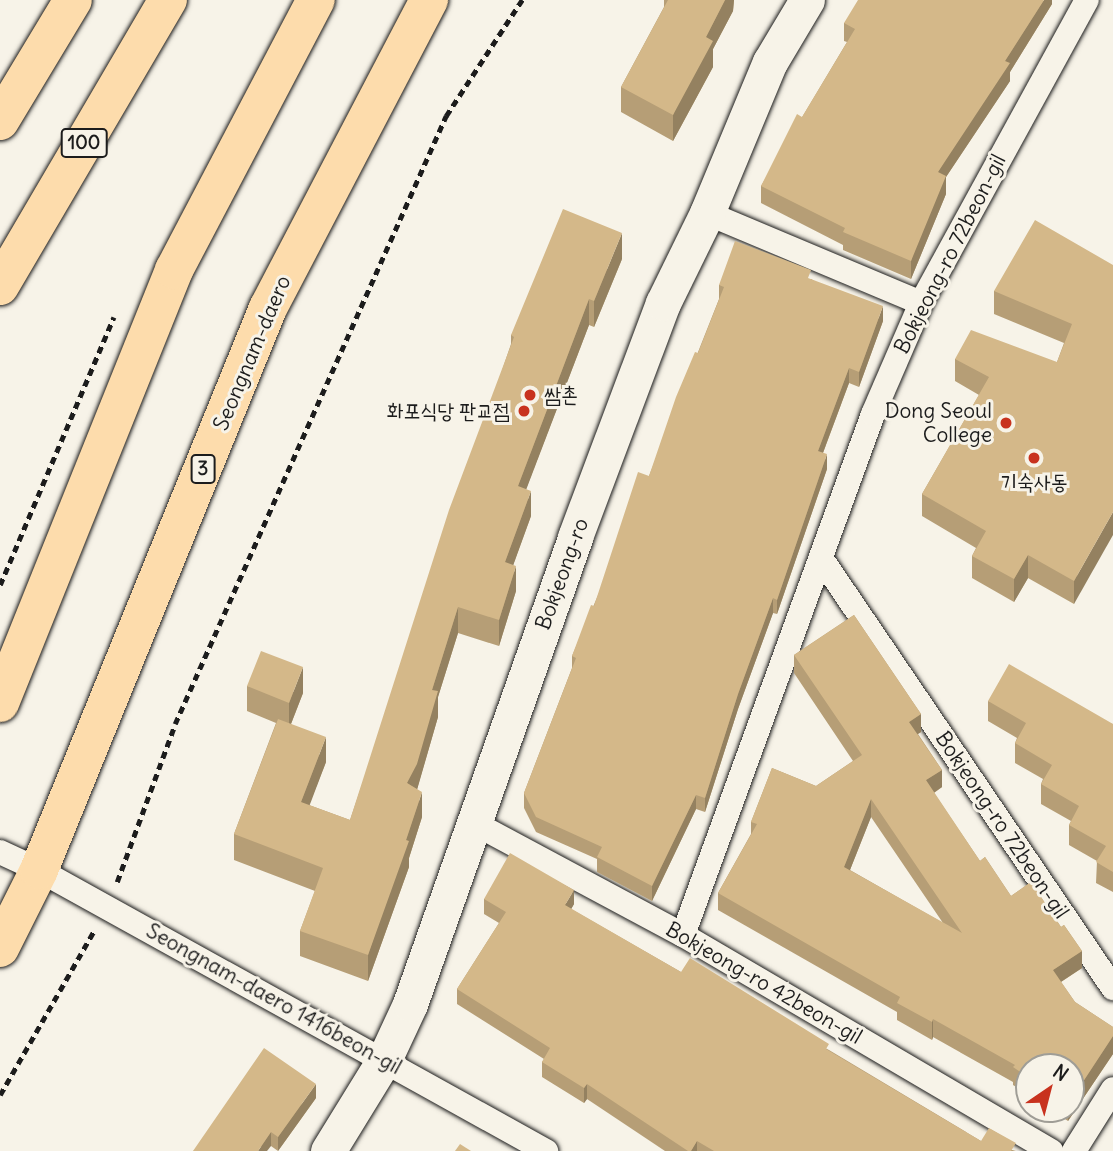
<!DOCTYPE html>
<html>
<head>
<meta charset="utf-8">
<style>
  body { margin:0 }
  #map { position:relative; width:1113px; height:1151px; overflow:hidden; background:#f7f3e8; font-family:Delius,"Poor Story",sans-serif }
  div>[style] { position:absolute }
  .path>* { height:4.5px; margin-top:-2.25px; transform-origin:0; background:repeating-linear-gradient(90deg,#1c1c1c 0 7px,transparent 0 12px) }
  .roads { filter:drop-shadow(0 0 2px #1c1c1c) drop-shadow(0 0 2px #1c1c1c) }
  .street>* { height:24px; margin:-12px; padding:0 12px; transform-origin:12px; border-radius:12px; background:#f7f3e8 }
  .secondary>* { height:35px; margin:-17.5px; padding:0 17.5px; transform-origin:17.5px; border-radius:17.5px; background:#f7f3e8 }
  .primary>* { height:38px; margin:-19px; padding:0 19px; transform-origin:19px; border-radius:19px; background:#fddcac }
  .highway>* { height:38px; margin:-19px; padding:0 19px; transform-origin:19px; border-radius:19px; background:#fddcac }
  .wall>* { inset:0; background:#b69e76 }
  .shaded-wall>* { inset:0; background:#948160 }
  .building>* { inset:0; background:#d4b889 }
  .dots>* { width:19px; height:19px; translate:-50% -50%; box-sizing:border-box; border:4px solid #f7f3e8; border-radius:50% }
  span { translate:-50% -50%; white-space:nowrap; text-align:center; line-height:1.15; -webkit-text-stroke:6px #f7f3e8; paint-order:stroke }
  .shield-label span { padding:2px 5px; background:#f7f3e8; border:2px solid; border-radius:5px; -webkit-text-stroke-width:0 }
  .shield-label { font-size:19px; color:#1c1c1c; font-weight:700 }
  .street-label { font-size:21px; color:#1c1c1c }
  .poi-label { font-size:21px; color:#1c1c1c }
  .left { translate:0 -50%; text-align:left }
  .right { translate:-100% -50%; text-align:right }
  .north { position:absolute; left:1015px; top:1053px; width:70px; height:70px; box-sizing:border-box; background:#f7f3e8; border:2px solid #9f9d96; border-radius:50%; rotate:35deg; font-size:19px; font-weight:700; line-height:28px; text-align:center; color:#1c1c1c }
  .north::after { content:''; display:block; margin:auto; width:24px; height:32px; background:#c8321e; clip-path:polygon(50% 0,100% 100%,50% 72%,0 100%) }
</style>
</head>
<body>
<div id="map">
  <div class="path">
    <i style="left:0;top:585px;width:291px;rotate:-67deg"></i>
    <i style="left:117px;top:882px;width:168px;rotate:-69.8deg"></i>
    <i style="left:175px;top:724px;width:666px;rotate:-65.98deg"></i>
    <i style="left:446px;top:116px;width:139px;rotate:-56.8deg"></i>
    <i style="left:0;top:1095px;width:189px;rotate:-60.2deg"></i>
  </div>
  <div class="roads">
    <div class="street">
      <i style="left:707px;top:213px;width:232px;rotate:22.8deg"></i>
      <i style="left:821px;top:558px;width:520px;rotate:55.82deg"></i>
      <i style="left:474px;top:823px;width:237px;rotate:28.2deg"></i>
      <i style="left:683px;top:935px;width:427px;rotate:30.4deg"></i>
      <i style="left:0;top:852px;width:43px;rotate:24.8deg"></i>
      <i style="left:39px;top:870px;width:580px;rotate:29deg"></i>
      <i style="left:683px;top:935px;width:555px;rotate:-69.96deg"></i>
      <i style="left:873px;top:414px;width:121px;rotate:-66.6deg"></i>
      <i style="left:921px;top:303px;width:345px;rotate:-61.3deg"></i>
      <i style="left:1074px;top:1151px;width:73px;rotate:-57.8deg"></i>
    </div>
    <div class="secondary">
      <i style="left:328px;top:1151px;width:107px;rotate:-58.4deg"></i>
      <i style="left:384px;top:1060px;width:62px;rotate:-65.1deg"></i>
      <i style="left:410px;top:1004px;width:495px;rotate:-70.5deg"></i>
      <i style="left:575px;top:537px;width:250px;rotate:-69.4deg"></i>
      <i style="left:663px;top:303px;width:100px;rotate:-63.9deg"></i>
      <i style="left:707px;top:213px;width:164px;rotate:-67.4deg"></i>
      <i style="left:770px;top:62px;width:72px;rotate:-59.2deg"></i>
    </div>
    <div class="primary">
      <i style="left:0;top:703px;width:467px;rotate:-68.1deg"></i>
      <i style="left:174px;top:270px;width:305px;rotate:-62.3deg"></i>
      <i style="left:0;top:948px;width:87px;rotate:-63.4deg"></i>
      <i style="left:39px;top:870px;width:607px;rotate:-67.83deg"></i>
      <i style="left:268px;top:308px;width:348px;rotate:-62.4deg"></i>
    </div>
    <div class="highway">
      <i style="left:0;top:121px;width:141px;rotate:-58.9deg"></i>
      <i style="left:0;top:286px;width:332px;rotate:-59.6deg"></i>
    </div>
  </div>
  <div class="wall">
    <i style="clip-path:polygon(664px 0,734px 0,733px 11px,713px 49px,713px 67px,673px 141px,621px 112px,621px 87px,664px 7px)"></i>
    <i style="clip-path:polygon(1052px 0,1052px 4px,1010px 72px,1010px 81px,946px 177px,946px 194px,911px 279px,843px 250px,843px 245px,761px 203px,761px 186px,847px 42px,844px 41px,844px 23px)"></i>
    <i style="clip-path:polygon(622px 259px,594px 327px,589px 325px,526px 489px,531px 516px,513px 565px,516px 591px,499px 646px,458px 633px,438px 697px,438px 717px,417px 789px,422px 817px,409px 858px,409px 867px,368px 981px,300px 956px,300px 931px,315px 891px,234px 860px,234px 834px,276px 723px,247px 711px,247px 686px,303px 693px,291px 724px,326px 762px,309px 805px,350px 820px,511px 344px,511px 335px)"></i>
    <i style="clip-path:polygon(1113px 265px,1074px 604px,1028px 578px,1014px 602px,972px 578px,972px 556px,976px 548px,922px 516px,922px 494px,979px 395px,955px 381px,955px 359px,1057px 362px,1064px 343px,994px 314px,994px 291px)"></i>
    <i style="clip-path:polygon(811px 279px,883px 321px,859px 387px,849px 383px,823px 453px,827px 469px,777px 614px,773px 613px,738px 709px,705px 812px,696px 809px,652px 901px,597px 872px,597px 859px,536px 832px,524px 808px,524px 793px,572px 668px,572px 656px,649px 476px,719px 299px,719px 285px)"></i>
    <i style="clip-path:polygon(evenodd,854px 615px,921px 714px,921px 732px,918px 734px,942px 770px,942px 787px,934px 793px,980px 861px,985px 857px,1011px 896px,1031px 882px,1061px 927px,1064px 925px,1082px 951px,1082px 968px,1061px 982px,1075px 1002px,1113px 1027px,1113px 1054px,1068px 1121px,1050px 1109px,1071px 1109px,1071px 1067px,1029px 1067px,1029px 1095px,1013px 1085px,1013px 1082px,933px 1037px,932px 1040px,897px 1020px,897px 1012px,718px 910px,718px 893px,751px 834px,751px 822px,772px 768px,816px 786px,853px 761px,794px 673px,794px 655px,854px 615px,871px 817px,943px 923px,850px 870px,871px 817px)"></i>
    <i style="clip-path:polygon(988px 701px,1113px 724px,1113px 892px,1096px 883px,1097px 861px,1069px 845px,1069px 825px,1071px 821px,1041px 804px,1041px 784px,1043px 779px,1015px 763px,1015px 743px,1017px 738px,988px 721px)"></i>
    <i style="clip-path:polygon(484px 899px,574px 904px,571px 909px,681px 972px,829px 1050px,981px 1141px,1016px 1151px,665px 1151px,587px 1099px,584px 1103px,542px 1077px,542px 1062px,544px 1059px,457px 1004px,457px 989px,499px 923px,484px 914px)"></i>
    <i style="clip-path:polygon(316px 1098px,278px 1151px,271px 1146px,193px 1151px)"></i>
  </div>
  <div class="shaded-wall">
    <i style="clip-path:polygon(725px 0,734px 0,733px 11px,713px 49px,713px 67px,673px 141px,673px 115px,706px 37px)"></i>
    <i style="clip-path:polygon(1044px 0,1052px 0,1052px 4px,1010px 72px,1010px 81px,946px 177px,946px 194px,911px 279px,911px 261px,938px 172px,1005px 61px)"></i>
    <i style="clip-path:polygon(622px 233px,622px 259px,594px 327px,594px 301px)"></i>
    <i style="clip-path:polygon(589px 299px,589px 325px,518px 511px,518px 486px)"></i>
    <i style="clip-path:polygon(883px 306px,883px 321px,859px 387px,859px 372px)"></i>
    <i style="clip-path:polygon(849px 368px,849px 383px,818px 466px,818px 451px)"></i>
    <i style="clip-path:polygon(827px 454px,827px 469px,777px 614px,777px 600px)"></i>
    <i style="clip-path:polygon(531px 491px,531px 516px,505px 588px,505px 562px)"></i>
    <i style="clip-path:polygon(1113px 512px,1113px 535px,1074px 604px,1074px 581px)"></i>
    <i style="clip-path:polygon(1028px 555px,1028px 578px,1014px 602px,1014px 579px)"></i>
    <i style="clip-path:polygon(516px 566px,516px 591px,499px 646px,499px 620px)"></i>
    <i style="clip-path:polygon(773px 598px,773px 613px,738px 709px,705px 812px,705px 798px,738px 694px)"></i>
    <i style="clip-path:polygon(458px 607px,458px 633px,438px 697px,438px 717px,417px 790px,407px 783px,432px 690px)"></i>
    <i style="clip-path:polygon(303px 667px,303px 693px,289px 729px,289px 703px)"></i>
    <i style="clip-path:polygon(921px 714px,921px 732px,909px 739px,909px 722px)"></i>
    <i style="clip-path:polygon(326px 737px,326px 762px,301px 828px,301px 802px)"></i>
    <i style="clip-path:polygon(942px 770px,942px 787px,926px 798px,926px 780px)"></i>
    <i style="clip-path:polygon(422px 792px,422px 817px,409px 858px,409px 867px,368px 981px,368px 955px)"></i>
    <i style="clip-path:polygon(696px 795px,696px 809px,652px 901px,652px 886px)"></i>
    <i style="clip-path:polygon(871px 799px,871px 817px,844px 885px,844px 867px)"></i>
    <i style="clip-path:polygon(574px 890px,574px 904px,565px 920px,565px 905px)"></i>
    <i style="clip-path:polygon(1082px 951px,1082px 968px,1053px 987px,1053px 970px)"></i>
    <i style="clip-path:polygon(933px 1019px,933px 1037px,932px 1040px,932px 1022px)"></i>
    <i style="clip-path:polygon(1113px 1036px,1113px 1054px,1068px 1121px,1068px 1109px,1071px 1109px,1071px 1100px)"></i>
    <i style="clip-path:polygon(316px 1084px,316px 1098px,278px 1151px,278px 1137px)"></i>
    <i style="clip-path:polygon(587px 1084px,587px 1099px,584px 1103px,584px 1088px)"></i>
    <i style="clip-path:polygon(271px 1132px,271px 1146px,267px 1151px,258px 1151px)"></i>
    <i style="clip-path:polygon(697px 1141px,697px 1151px,691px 1151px)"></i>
  </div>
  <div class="building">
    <i style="clip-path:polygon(668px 0,725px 0,706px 37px,713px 41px,673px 115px,621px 87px)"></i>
    <i style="clip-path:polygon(858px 0,1044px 0,1005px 61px,1010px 63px,938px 172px,946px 176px,911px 261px,843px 232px,845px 228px,761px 186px,797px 114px,802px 117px,855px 29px,844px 23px)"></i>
    <i style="clip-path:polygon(563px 209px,622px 233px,594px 301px,589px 299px,518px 486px,531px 491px,505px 562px,516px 566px,499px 620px,458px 607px,432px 690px,438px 691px,417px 764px,407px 783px,422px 792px,406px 840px,409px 841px,368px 955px,300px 931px,323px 868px,234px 834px,278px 719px,326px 737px,301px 802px,350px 820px,449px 510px,514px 337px,511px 335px)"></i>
    <i style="clip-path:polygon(1035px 220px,1113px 265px,1113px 512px,1074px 581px,1028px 555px,1014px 579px,972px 556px,986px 531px,922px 494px,989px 377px,955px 359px,971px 330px,1057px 362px,1072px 324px,994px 291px)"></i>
    <i style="clip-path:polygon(735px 241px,811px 270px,808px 278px,883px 306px,859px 372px,849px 368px,818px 451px,827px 454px,777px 600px,773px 598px,738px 694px,705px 798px,696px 795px,652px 886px,597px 857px,602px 847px,536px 817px,524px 793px,576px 658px,572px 656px,591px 605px,594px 606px,638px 472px,649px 476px,676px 397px,695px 352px,698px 353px,724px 287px,719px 285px)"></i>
    <i style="clip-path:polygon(evenodd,854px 615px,921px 714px,909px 722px,942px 770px,926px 780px,980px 861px,985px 857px,1011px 896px,1031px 882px,1061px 927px,1064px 925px,1082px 951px,1053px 970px,1075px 1002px,1113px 1027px,1113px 1036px,1071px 1100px,1071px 1067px,1029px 1067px,1029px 1078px,1013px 1067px,1015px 1065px,933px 1019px,932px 1022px,897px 1003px,900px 997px,718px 893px,757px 824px,751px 822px,772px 768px,816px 786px,862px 755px,794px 655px,854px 615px,871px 799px,962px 933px,844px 867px,871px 799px)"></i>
    <i style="clip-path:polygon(261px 651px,303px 667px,289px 703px,247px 686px)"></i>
    <i style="clip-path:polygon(1009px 664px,1113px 724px,1113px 872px,1096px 862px,1106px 846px,1069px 825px,1079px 806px,1041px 784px,1052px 765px,1015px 743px,1026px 723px,988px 701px)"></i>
    <i style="clip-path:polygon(510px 853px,574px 890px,565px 905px,681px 972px,690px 958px,829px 1044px,826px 1049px,981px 1141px,989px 1128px,1016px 1143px,1011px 1151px,714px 1151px,697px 1141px,691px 1151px,688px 1151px,587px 1084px,584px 1088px,542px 1062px,550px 1048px,457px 989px,506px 912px,484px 899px)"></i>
    <i style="clip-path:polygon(264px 1048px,316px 1084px,278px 1137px,271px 1132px,258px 1151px,193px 1151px)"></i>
    <i style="clip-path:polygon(460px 1144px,471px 1151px,455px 1151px)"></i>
  </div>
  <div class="dots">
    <i style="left:530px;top:395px;background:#c8321e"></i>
    <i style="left:524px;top:411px;background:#c8321e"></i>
    <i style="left:1006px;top:423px;background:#c8321e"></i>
    <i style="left:1034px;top:458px;background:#c8321e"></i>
  </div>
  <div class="shield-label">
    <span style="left:84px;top:143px">100</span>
    <span style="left:203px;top:469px">3</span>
  </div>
  <div class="street-label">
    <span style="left:950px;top:254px;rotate:-63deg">Bokjeong-ro 72beon-gil</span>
    <span style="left:252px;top:353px;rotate:-67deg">Seongnam-daero</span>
    <span style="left:562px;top:574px;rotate:-70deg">Bokjeong-ro</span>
    <span style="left:1002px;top:825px;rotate:56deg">Bokjeong-ro 72beon-gil</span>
    <span style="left:764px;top:983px;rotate:30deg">Bokjeong-ro 42beon-gil</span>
    <span style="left:274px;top:999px;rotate:29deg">Seongnam-daero 1416beon-gil</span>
  </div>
  <div class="poi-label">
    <span class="left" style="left:544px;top:395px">쌈촌</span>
    <span class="right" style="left:510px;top:411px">화포식당 판교점</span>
    <span class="right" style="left:992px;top:423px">Dong Seoul<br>College</span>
    <span style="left:1034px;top:482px">기숙사동</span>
  </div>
  <div class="north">N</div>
</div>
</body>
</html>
